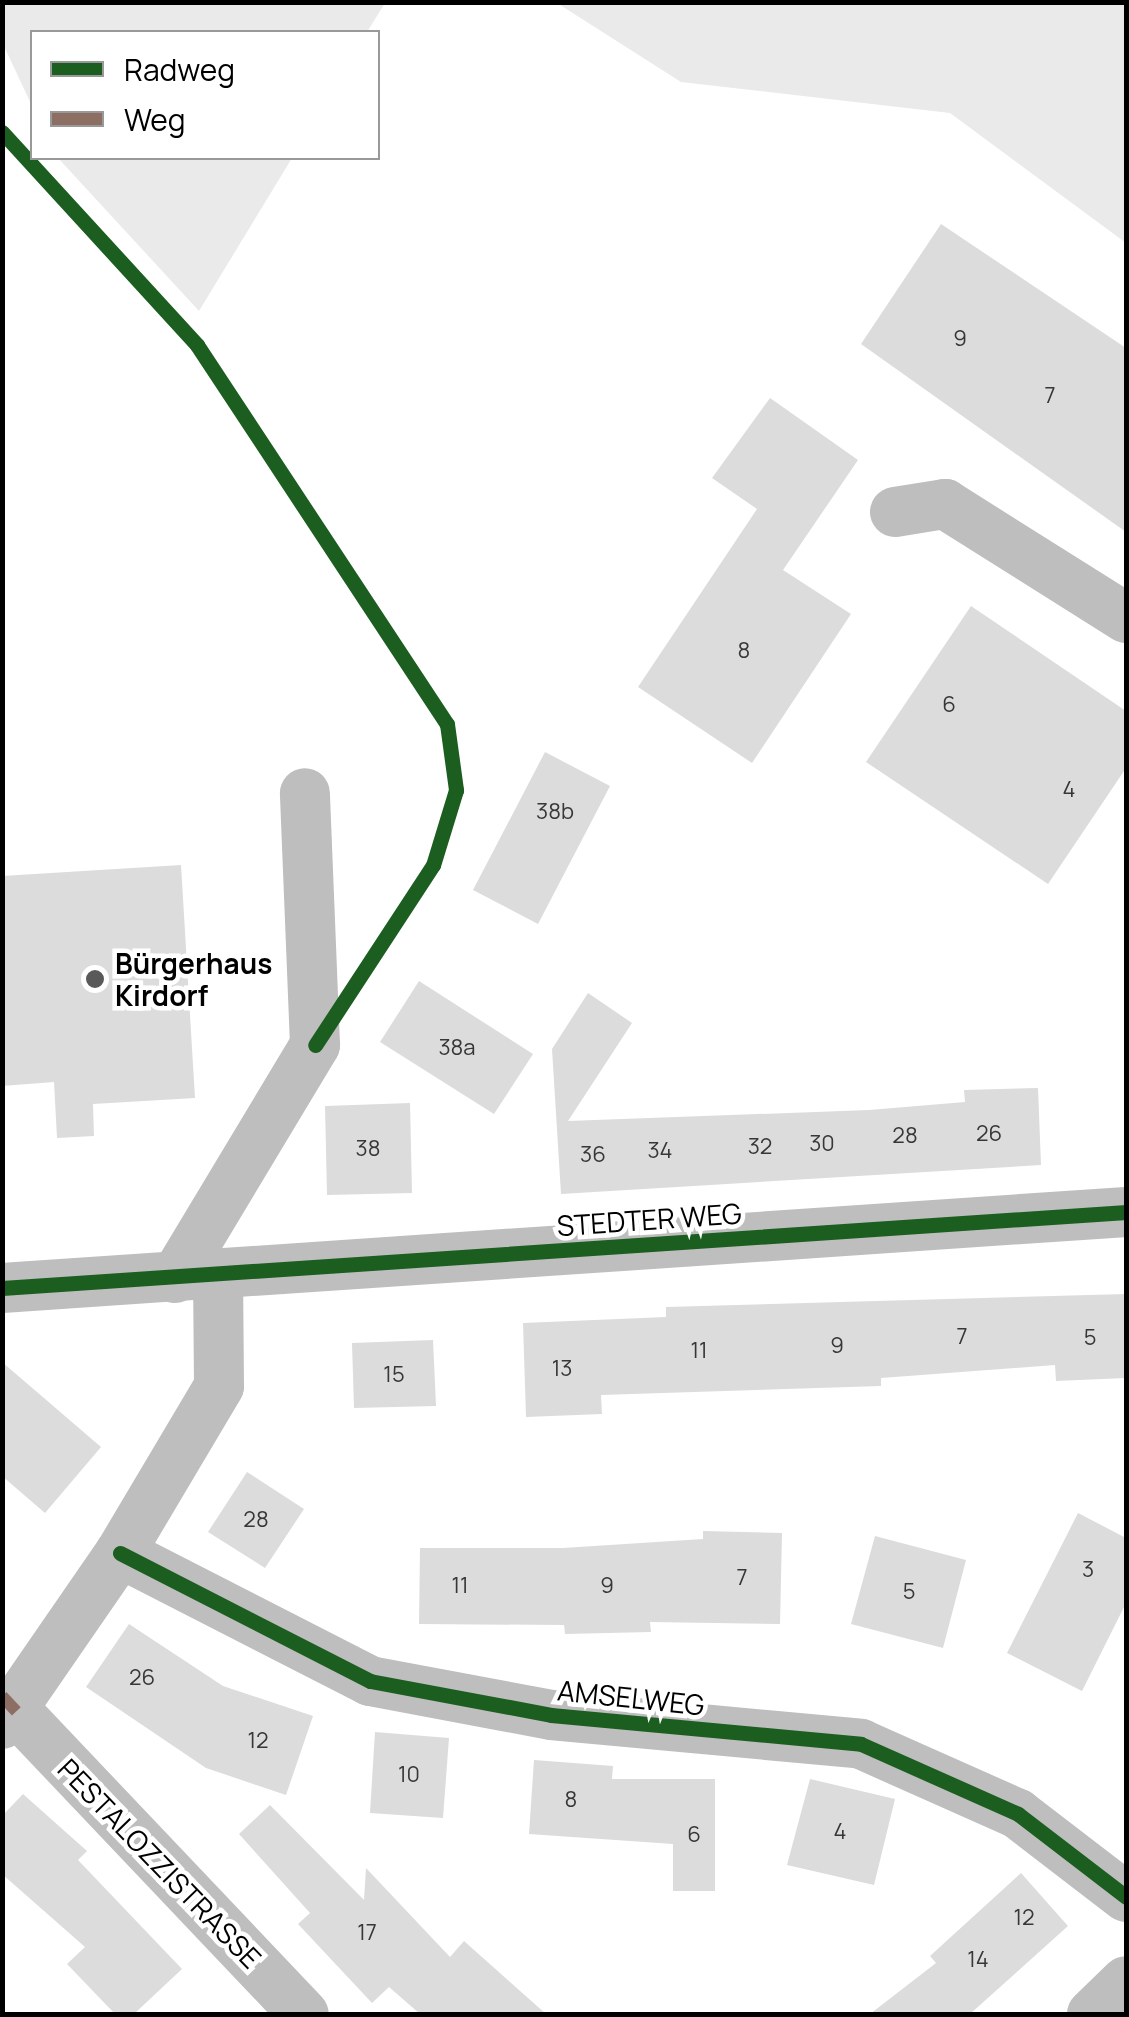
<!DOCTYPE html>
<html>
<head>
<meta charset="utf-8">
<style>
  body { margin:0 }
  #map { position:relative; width:1129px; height:2017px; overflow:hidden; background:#fff; font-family:Manrope,sans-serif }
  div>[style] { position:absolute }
  .green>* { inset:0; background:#eaeaea }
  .building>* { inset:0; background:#dcdcdc }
  .minor>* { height:50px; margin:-25px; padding:0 25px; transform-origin:25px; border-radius:25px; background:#bebebe }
  .quiet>* { height:12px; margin-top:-6px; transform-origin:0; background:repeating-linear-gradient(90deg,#8d6e63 0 25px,transparent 0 37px) }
  .cycleway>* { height:15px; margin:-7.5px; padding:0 7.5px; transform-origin:7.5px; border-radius:7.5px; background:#1b5e20 }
  .dots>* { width:28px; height:28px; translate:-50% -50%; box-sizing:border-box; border:5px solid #fff; border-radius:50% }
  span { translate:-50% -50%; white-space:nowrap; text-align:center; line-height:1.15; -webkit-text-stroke:9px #fff; paint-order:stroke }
  .number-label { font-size:22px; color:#373737 }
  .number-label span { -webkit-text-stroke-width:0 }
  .poi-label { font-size:28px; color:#000; font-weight:700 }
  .left { translate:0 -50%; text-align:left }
  .street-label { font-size:28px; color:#000 }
  .frame { position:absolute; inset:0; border:5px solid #000; pointer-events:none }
  .legend { position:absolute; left:30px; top:30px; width:350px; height:130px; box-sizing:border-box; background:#fff; border:2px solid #999; margin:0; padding:12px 18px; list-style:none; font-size:30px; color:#000 }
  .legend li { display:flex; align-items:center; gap:20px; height:50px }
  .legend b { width:50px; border:2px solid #999 }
</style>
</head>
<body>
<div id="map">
  <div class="green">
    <i style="clip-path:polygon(3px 2px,385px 2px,385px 3px,367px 32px,32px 32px,32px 106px,3px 44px)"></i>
    <i style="clip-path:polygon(557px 3px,1126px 3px,1126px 243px,950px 113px,681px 82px)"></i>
    <i style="clip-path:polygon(58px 158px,292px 158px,199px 311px)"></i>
  </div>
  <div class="building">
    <i style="clip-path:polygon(941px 224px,1126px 348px,1126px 532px,861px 344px)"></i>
    <i style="clip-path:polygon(770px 398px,858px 460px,783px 570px,851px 614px,752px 763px,638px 687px,757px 509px,712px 478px)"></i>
    <i style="clip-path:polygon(971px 606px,1126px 711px,1126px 768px,1048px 884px,866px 762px)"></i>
    <i style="clip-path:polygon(545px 752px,610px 786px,538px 924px,473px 890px)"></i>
    <i style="clip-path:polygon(181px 865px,195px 1098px,93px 1104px,94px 1136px,57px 1138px,54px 1082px,2px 1086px,2px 876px)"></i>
    <i style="clip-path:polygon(419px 981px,533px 1054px,494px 1114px,380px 1042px)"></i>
    <i style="clip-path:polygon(588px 993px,632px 1023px,568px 1121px,869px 1110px,965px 1102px,964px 1090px,1038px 1088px,1041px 1165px,561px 1194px,552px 1049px)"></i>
    <i style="clip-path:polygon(410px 1103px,412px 1193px,327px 1195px,325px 1106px)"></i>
    <i style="clip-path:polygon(1126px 1294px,1126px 1378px,1056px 1381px,1055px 1365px,881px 1378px,881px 1386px,601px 1395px,602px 1414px,526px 1417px,523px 1323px,666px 1317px,666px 1307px)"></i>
    <i style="clip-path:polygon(433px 1340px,436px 1406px,354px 1408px,352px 1343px)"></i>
    <i style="clip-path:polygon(2px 1362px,101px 1447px,45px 1513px,2px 1476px)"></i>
    <i style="clip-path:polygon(247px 1472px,304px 1509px,265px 1568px,208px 1532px)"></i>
    <i style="clip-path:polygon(1078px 1513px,1126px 1538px,1126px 1603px,1082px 1691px,1007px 1653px)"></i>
    <i style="clip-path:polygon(703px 1531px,782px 1533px,780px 1624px,650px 1622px,651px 1632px,565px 1634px,564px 1625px,419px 1624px,420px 1548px,563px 1548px,703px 1539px)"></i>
    <i style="clip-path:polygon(875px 1536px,966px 1560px,943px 1648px,851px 1624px)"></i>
    <i style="clip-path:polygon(129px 1624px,223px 1686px,313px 1716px,286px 1795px,206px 1768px,86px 1687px)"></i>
    <i style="clip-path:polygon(375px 1732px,449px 1738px,443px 1818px,370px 1813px)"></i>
    <i style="clip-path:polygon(534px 1760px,613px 1766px,612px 1779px,715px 1779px,715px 1891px,673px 1891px,673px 1844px,529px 1834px)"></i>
    <i style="clip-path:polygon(810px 1779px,895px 1799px,874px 1885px,787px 1865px)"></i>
    <i style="clip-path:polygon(23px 1794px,87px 1851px,78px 1860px,182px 1969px,134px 2014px,115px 2014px,67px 1964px,85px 1947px,2px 1874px,2px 1816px)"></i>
    <i style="clip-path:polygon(270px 1805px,364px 1900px,366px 1868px,450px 1957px,464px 1941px,546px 2014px,420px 2014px,389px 1987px,372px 2003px,298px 1924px,310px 1913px,239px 1834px)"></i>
    <i style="clip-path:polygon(1021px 1873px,1068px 1926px,970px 2014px,870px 2014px,936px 1963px,930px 1956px)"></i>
  </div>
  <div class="minor">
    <i style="left:895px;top:512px;width:51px;rotate:-9.1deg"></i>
    <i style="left:945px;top:504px;width:214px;rotate:32.2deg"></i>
    <i style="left:175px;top:1278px;width:272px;rotate:-59deg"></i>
    <i style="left:315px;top:1045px;width:252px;rotate:-92.3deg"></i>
    <i style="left:2px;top:1288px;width:1127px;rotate:-3.87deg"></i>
    <i style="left:120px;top:1553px;width:281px;rotate:27.1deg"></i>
    <i style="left:370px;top:1681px;width:184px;rotate:10.6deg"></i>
    <i style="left:551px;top:1715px;width:311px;rotate:5.3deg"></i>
    <i style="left:861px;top:1744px;width:172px;rotate:24deg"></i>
    <i style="left:1018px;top:1814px;width:136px;rotate:37.5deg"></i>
    <i style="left:16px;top:1711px;width:418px;rotate:46.5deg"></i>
    <i style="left:2px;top:1724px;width:208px;rotate:-55.4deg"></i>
    <i style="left:120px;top:1553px;width:194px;rotate:-59.3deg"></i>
    <i style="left:219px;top:1386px;width:111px;rotate:-90.5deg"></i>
    <i style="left:1092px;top:2014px;width:47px;rotate:-44.1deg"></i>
  </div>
  <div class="quiet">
    <i style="left:2px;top:1696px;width:21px;rotate:47deg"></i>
  </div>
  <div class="cycleway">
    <i style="left:2px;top:132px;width:289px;rotate:47.5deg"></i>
    <i style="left:197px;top:345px;width:454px;rotate:56.6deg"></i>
    <i style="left:447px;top:724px;width:67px;rotate:82.2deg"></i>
    <i style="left:456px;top:790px;width:78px;rotate:107deg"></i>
    <i style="left:433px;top:865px;width:215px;rotate:123.2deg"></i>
    <i style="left:2px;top:1288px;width:1127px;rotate:-3.87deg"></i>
    <i style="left:120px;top:1553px;width:281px;rotate:27.1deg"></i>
    <i style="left:370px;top:1681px;width:184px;rotate:10.6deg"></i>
    <i style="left:551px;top:1715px;width:311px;rotate:5.3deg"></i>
    <i style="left:861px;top:1744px;width:172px;rotate:24deg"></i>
    <i style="left:1018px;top:1814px;width:136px;rotate:37.5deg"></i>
  </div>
  <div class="dots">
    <i style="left:95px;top:979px;background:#595959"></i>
  </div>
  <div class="number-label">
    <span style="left:960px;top:339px">9</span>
    <span style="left:1050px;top:396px">7</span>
    <span style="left:744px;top:651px">8</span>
    <span style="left:949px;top:705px">6</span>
    <span style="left:1069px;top:790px">4</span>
    <span style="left:555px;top:812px">38b</span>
    <span style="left:457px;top:1048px">38a</span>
    <span style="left:989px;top:1134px">26</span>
    <span style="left:905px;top:1136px">28</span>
    <span style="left:822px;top:1144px">30</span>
    <span style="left:760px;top:1147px">32</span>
    <span style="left:368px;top:1149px">38</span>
    <span style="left:660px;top:1151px">34</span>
    <span style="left:593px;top:1155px">36</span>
    <span style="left:962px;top:1337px">7</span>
    <span style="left:1090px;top:1338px">5</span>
    <span style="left:837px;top:1346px">9</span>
    <span style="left:699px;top:1351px">11</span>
    <span style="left:562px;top:1369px">13</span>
    <span style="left:394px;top:1375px">15</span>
    <span style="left:256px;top:1520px">28</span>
    <span style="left:1088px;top:1570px">3</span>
    <span style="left:742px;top:1578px">7</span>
    <span style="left:460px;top:1586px">11</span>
    <span style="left:607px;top:1586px">9</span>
    <span style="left:909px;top:1592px">5</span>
    <span style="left:142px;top:1678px">26</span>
    <span style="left:258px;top:1741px">12</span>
    <span style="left:409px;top:1775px">10</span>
    <span style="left:571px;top:1800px">8</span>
    <span style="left:840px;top:1832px">4</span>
    <span style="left:694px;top:1835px">6</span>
    <span style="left:1024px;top:1918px">12</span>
    <span style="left:367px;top:1933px">17</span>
    <span style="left:978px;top:1960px">14</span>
  </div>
  <div class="poi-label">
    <span class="left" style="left:115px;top:979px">Bürgerhaus<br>Kirdorf</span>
  </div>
  <div class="street-label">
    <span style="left:649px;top:1219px;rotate:-4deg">STEDTER WEG</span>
    <span style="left:631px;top:1697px;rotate:6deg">AMSELWEG</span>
    <span style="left:160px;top:1863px;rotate:46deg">PESTALOZZISTRASSE</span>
  </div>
  <div class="frame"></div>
  <ul class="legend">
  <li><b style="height:12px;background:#1b5e20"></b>Radweg</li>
  <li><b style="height:12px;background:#8d6e63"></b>Weg</li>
  </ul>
</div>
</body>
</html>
